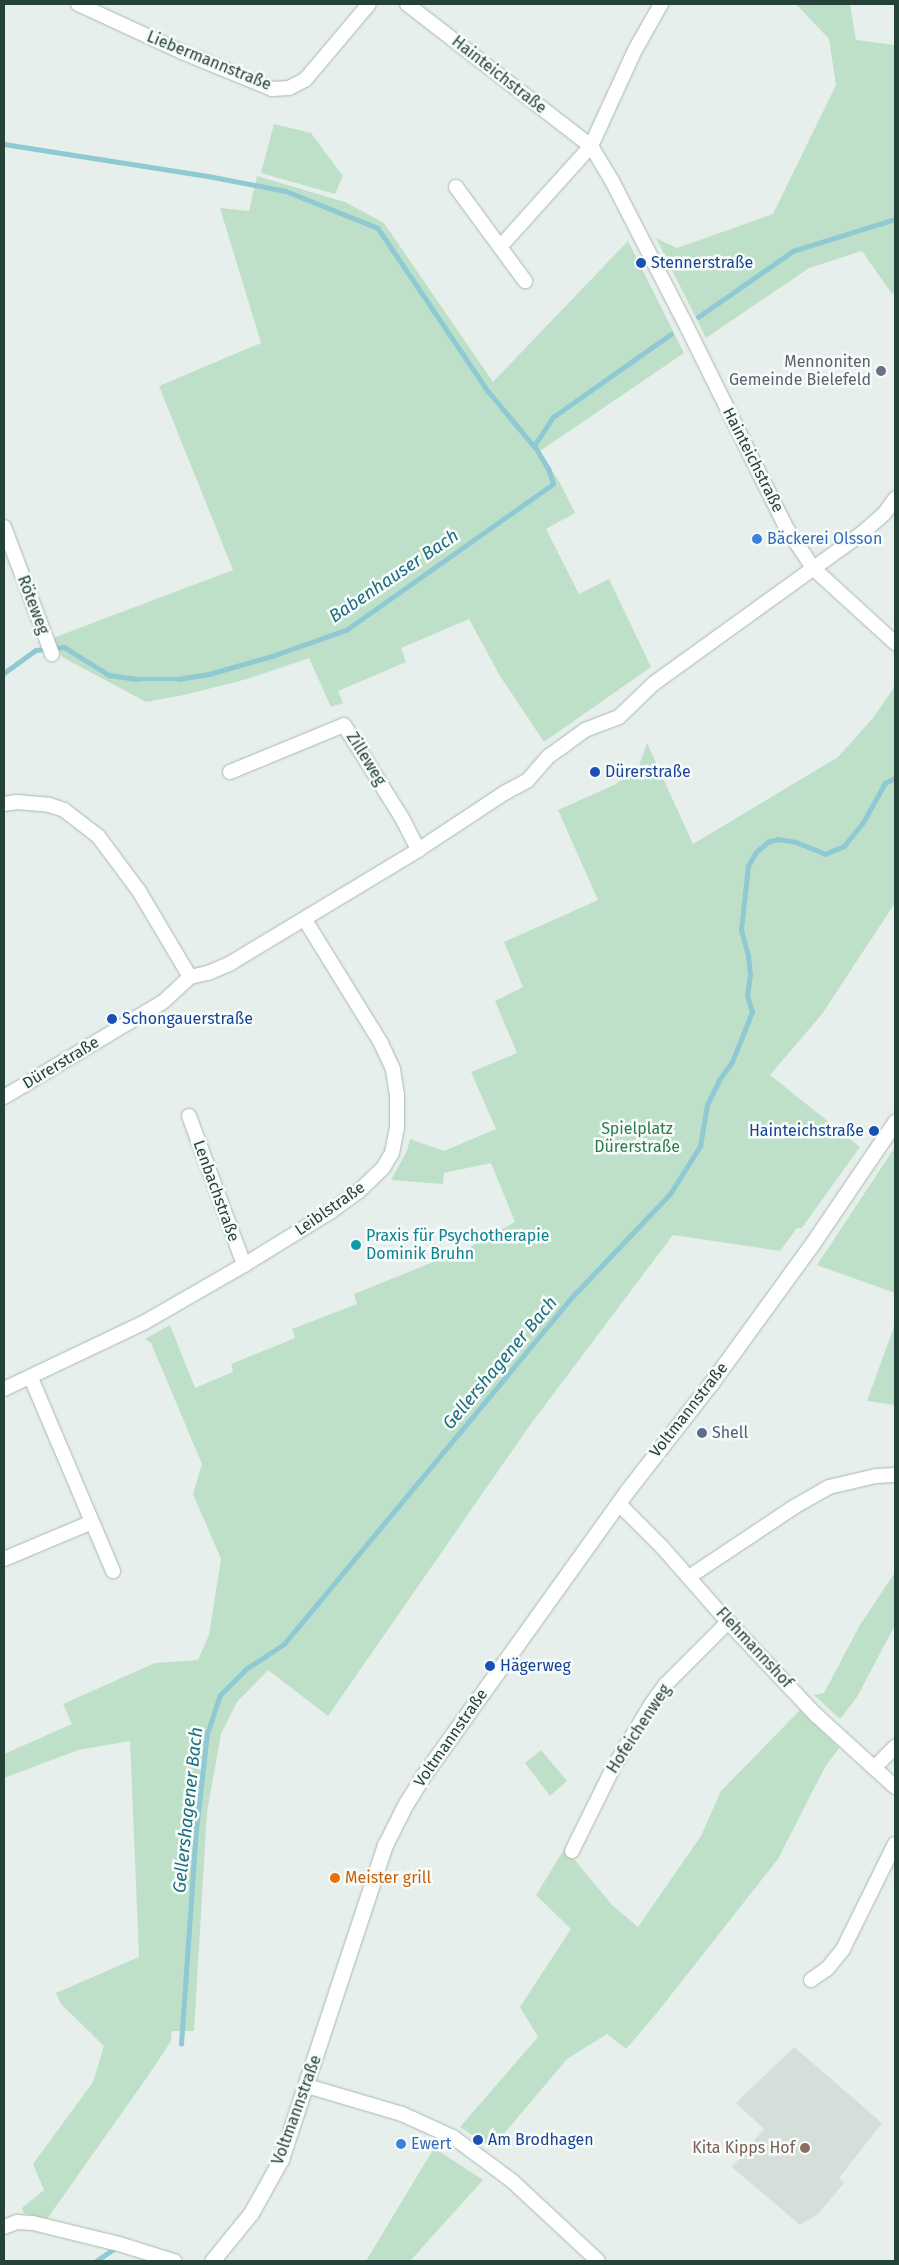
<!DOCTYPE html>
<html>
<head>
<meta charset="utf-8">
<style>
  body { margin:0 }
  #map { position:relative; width:899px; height:2265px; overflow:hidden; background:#e6efeb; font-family:"Fira Sans",sans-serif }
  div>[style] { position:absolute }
  .built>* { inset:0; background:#d4dfda }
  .green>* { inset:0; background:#bfe0c8 }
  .stream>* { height:4.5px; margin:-2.25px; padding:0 2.25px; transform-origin:2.25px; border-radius:2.25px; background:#8ec9d4 }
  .roads { filter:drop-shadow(0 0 1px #a8b8b2) drop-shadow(0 0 1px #a8b8b2) }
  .minor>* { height:14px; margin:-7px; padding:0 7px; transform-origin:7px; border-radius:7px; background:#fff }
  .tertiary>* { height:15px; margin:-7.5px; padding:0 7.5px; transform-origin:7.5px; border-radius:7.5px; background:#fff }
  .dots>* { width:14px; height:14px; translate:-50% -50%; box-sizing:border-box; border:2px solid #f7fbf9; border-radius:50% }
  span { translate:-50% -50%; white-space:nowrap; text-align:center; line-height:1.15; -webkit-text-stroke:5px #f7fbf9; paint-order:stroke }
  .street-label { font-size:16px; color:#24423a }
  .transit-label { font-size:16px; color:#164399 }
  .left { translate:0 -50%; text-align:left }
  .right { translate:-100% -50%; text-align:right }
  .worship-label { font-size:16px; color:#5b616d }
  .shop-label { font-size:16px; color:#366cbe }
  .park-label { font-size:16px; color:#2d7a4b }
  .culture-label { font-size:16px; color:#0d838f }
  .service-label { font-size:16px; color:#4e5e75 }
  .food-label { font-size:16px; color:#c56008 }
  .education-label { font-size:16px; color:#785e54 }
  .water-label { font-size:18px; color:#1c6f80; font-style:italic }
  .frame { position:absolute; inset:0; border:5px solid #24423a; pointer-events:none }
</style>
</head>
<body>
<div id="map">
  <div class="built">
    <i style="clip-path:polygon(794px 2047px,882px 2123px,839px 2178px,844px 2183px,818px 2214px,800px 2225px,732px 2167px,764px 2129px,736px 2103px)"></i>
  </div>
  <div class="green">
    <i style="clip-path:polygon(796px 4px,850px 4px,856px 40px,895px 45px,895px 292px,892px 294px,862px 251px,809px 268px,706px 338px,656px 238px,677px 248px,773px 214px,836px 85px,829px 39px)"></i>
    <i style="clip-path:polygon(274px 124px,311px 133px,343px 176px,335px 194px,261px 173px)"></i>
    <i style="clip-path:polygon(257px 176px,345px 202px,384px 223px,493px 382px,628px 241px,684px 353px,540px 451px,560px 483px,575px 513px,546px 529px,579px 594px,609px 579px,651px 667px,544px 742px,500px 676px,469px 619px,401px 648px,406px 662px,338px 691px,343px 703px,331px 707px,309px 658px,247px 679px,184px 695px,146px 702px,62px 657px,53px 638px,233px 570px,159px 386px,261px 343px,220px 208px,249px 211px)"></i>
    <i style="clip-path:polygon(895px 686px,895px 903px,822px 1014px,770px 1075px,860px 1147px,806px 1222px,802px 1228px,797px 1228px,780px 1251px,673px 1235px,530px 1425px,328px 1716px,268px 1670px,237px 1702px,221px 1734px,207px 1812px,194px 2031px,172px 2031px,171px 2041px,150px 2073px,47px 2219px,24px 2213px,22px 2208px,44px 2190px,33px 2164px,93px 2082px,104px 2046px,61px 2004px,56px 1993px,139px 1957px,130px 1741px,78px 1750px,4px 1778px,4px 1754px,72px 1724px,63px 1704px,155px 1663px,198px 1660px,209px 1635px,221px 1559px,193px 1494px,202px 1464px,151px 1343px,145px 1339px,170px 1325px,195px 1388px,233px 1372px,231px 1364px,295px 1338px,292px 1329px,357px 1304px,354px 1294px,468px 1248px,515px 1222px,491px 1163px,444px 1173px,443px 1184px,391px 1180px,407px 1151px,410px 1139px,444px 1151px,496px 1129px,471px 1072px,517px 1053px,495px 1001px,523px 987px,504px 942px,598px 900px,558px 810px,614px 785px,638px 769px,647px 743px,693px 844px,838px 757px,873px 718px)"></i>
    <i style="clip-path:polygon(895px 1147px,895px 1293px,817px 1265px)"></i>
    <i style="clip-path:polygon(895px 1324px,895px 1405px,867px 1401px)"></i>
    <i style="clip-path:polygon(895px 1572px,895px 1625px,857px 1697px,840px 1719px,814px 1695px,824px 1693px,860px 1625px)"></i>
    <i style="clip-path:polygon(800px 1710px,839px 1748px,825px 1767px,778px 1859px,656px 2014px,626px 2049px,607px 2034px,567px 2059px,492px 2148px,460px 2127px,538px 2037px,520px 2007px,571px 1929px,536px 1895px,565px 1848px,612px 1905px,638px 1927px,701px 1836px,721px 1791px)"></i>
    <i style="clip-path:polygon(541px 1750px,567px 1781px,550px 1796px,525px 1763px)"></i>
    <i style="clip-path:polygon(434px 2148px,483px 2180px,410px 2261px,366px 2261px)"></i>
  </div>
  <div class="stream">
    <i style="left:4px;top:144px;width:206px;rotate:8.9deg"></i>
    <i style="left:208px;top:176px;width:79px;rotate:10.9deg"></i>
    <i style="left:286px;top:191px;width:99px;rotate:21.9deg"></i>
    <i style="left:378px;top:228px;width:197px;rotate:56deg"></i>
    <i style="left:488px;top:391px;width:72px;rotate:50.1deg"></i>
    <i style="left:698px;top:317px;width:116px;rotate:-34.8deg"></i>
    <i style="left:793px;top:251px;width:107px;rotate:-17.4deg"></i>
    <i style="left:4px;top:673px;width:39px;rotate:-36deg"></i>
    <i style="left:36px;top:650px;width:28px;rotate:-6deg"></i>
    <i style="left:64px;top:647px;width:53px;rotate:31.9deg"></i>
    <i style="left:109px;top:675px;width:28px;rotate:8deg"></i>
    <i style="left:137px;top:679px;width:41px"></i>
    <i style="left:178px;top:679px;width:31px;rotate:-9deg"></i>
    <i style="left:209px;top:674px;width:66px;rotate:-15.9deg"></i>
    <i style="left:272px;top:656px;width:78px;rotate:-19.4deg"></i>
    <i style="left:346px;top:630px;width:253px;rotate:-35.2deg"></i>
    <i style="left:553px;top:484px;width:16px;rotate:-108deg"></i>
    <i style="left:548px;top:469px;width:27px;rotate:-121deg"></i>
    <i style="left:534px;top:446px;width:35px;rotate:-57deg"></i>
    <i style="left:553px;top:417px;width:144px;rotate:-35.1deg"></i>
    <i style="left:181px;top:2044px;width:215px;rotate:-86deg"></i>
    <i style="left:196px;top:1830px;width:97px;rotate:-83.5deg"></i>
    <i style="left:207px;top:1734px;width:41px;rotate:-71.6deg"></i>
    <i style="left:220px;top:1695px;width:37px;rotate:-45deg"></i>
    <i style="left:246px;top:1669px;width:45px;rotate:-33.3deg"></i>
    <i style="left:284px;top:1644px;width:454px;rotate:-50.3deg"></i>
    <i style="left:574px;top:1295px;width:139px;rotate:-46.5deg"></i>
    <i style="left:670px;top:1194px;width:57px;rotate:-58deg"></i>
    <i style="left:700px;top:1146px;width:42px;rotate:-80.3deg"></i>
    <i style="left:707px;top:1105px;width:28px;rotate:-64deg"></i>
    <i style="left:719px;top:1080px;width:22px;rotate:-54deg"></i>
    <i style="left:732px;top:1062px;width:54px;rotate:-68.2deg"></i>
    <i style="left:752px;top:1012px;width:17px;rotate:-107deg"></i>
    <i style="left:747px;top:996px;width:21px;rotate:-82deg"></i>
    <i style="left:750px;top:975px;width:19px;rotate:-96deg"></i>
    <i style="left:748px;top:956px;width:27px;rotate:-105deg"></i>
    <i style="left:741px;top:930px;width:64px;rotate:-83.8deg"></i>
    <i style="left:748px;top:866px;width:16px;rotate:-60deg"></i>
    <i style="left:756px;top:852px;width:16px;rotate:-40deg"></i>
    <i style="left:768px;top:842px;width:10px;rotate:-17deg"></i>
    <i style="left:778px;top:839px;width:18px;rotate:9deg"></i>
    <i style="left:796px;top:842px;width:31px;rotate:22deg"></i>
    <i style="left:825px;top:854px;width:21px;rotate:-23deg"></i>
    <i style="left:844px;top:846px;width:28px;rotate:-51deg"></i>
    <i style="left:862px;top:824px;width:47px;rotate:-60.7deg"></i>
    <i style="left:885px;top:783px;width:11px;rotate:-27deg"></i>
    <i style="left:96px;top:2261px;width:22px;rotate:-34deg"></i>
  </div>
  <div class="roads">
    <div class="minor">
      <i style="left:78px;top:4px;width:115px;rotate:24.8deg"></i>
      <i style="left:182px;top:52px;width:97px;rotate:22.3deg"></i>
      <i style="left:272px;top:89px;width:17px;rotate:-3deg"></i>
      <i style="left:289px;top:88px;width:18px;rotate:-27deg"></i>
      <i style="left:305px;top:80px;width:99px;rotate:-49.9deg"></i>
      <i style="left:407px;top:4px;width:232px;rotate:37.7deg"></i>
      <i style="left:591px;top:146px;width:41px;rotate:59deg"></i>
      <i style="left:612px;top:181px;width:166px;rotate:62.8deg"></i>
      <i style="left:688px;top:329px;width:223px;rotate:63.7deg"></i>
      <i style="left:787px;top:529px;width:48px;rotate:56deg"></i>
      <i style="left:814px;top:569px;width:110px;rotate:42.4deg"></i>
      <i style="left:456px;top:187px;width:117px;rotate:53.7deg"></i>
      <i style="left:500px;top:247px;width:136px;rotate:-48deg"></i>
      <i style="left:591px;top:146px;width:106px;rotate:-65.4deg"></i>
      <i style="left:635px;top:50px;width:53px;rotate:-60.5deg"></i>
      <i style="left:4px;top:527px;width:136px;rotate:69.3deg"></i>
      <i style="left:230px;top:772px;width:123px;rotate:-22.4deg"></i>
      <i style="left:344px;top:725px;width:110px;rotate:58.1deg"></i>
      <i style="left:402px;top:818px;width:36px;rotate:63deg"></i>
      <i style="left:4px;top:804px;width:13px;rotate:-9deg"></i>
      <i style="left:17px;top:802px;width:32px;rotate:5deg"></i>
      <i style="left:49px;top:805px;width:16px;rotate:18deg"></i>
      <i style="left:64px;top:810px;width:43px;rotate:37.4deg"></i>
      <i style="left:98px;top:836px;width:69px;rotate:53.3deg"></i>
      <i style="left:139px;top:891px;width:100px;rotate:59.3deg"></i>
      <i style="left:4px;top:1097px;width:185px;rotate:-30.9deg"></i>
      <i style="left:163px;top:1002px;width:37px;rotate:-43deg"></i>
      <i style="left:190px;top:977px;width:18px;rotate:-13deg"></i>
      <i style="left:208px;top:973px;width:25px;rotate:-23deg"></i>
      <i style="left:231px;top:963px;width:218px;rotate:-31.1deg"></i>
      <i style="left:418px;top:850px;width:105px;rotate:-33.4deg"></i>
      <i style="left:506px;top:792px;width:24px;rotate:-28deg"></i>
      <i style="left:527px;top:781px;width:33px;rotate:-49deg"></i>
      <i style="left:549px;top:756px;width:12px;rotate:-35deg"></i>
      <i style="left:559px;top:749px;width:32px;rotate:-36deg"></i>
      <i style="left:585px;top:730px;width:36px;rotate:-21deg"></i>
      <i style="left:619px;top:717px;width:47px;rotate:-44.1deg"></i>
      <i style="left:653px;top:684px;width:256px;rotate:-35.8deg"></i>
      <i style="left:861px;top:534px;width:30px;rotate:-41deg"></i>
      <i style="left:884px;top:514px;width:19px;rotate:-54deg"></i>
      <i style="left:189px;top:1116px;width:159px;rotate:69.7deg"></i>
      <i style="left:31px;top:1378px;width:210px;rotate:67deg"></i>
      <i style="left:4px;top:1389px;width:156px;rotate:-25.4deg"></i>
      <i style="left:145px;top:1322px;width:114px;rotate:-29.9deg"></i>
      <i style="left:244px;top:1265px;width:101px;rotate:-31.6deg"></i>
      <i style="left:330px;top:1212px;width:34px;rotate:-36deg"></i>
      <i style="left:358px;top:1192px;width:35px;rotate:-44deg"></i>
      <i style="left:383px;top:1168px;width:17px;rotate:-59deg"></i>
      <i style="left:392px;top:1153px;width:25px;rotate:-79deg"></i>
      <i style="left:397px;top:1128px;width:33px;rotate:-90deg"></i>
      <i style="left:397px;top:1095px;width:26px;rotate:-99deg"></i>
      <i style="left:393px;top:1069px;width:29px;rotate:-115deg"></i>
      <i style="left:381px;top:1043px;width:145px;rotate:-121.7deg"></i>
      <i style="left:619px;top:1504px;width:61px;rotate:45deg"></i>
      <i style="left:662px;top:1547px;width:100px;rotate:48.7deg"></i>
      <i style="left:728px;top:1622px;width:128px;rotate:46.6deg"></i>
      <i style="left:816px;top:1715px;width:107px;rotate:42.3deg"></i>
      <i style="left:4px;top:1559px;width:95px;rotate:-22.8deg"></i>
      <i style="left:689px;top:1577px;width:126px;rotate:-33.7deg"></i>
      <i style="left:794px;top:1507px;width:40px;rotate:-29.7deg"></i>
      <i style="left:829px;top:1487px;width:48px;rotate:-13.2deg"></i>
      <i style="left:876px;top:1476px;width:19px;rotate:-3deg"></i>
      <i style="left:874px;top:1768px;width:30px;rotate:-45deg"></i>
      <i style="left:572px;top:1851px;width:93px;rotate:-63.7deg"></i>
      <i style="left:613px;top:1768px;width:76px;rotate:-59deg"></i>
      <i style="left:652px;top:1703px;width:24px;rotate:-54deg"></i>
      <i style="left:666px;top:1684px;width:88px;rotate:-45deg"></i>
      <i style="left:811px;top:1980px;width:19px;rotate:-35deg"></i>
      <i style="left:827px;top:1969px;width:26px;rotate:-51deg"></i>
      <i style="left:843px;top:1949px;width:117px;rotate:-63.7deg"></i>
      <i style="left:307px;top:2086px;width:99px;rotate:16.4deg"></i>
      <i style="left:402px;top:2114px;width:56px;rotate:24.3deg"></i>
      <i style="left:453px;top:2137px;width:74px;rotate:36.7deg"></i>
      <i style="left:512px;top:2181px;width:117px;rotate:42.9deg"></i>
      <i style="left:4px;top:2227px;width:14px;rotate:-21deg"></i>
      <i style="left:17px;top:2222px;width:16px;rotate:4deg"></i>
      <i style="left:33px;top:2223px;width:89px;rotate:13.7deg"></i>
      <i style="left:119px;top:2244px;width:58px;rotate:17.2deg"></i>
    </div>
    <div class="tertiary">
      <i style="left:212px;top:2261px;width:62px;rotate:-50.9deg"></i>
      <i style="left:251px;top:2213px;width:62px;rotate:-60.9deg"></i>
      <i style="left:281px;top:2159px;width:331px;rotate:-71.7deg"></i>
      <i style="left:385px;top:1845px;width:45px;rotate:-63.4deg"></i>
      <i style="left:405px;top:1805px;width:38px;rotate:-58deg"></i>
      <i style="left:425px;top:1773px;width:347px;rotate:-54.4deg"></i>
      <i style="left:627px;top:1491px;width:137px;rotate:-52.1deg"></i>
      <i style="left:711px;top:1383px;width:172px;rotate:-54deg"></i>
      <i style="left:812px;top:1244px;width:148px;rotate:-55.8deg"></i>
    </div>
  </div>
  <div class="dots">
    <i style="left:641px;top:263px;background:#1a4fb4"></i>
    <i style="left:881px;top:371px;background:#6b7280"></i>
    <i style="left:757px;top:539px;background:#3f7fe0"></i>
    <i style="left:595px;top:772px;background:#1a4fb4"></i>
    <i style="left:112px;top:1019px;background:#1a4fb4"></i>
    <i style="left:874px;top:1131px;background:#1a4fb4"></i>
    <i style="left:356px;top:1245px;background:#0f9aa8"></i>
    <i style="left:702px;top:1433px;background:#5c6f8a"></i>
    <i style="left:490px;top:1666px;background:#1a4fb4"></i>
    <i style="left:335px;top:1878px;background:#e8710a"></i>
    <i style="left:478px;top:2140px;background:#1a4fb4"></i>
    <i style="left:401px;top:2144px;background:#3f7fe0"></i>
    <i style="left:805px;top:2148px;background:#8d6e63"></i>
  </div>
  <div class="street-label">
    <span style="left:209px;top:61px;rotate:22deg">Liebermannstraße</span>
    <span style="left:499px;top:75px;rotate:38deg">Hainteichstraße</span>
    <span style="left:753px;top:460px;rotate:63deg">Hainteichstraße</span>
    <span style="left:33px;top:605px;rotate:69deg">Röteweg</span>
    <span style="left:366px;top:759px;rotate:58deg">Zilleweg</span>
    <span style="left:61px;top:1063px;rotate:-31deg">Dürerstraße</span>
    <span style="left:216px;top:1191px;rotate:70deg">Lenbachstraße</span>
    <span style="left:330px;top:1209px;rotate:-35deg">Leiblstraße</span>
    <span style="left:689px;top:1410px;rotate:-52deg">Voltmannstraße</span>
    <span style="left:754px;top:1648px;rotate:47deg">Flehmannshof</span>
    <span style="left:639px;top:1729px;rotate:-57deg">Hofeichenweg</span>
    <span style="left:451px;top:1738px;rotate:-55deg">Voltmannstraße</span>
    <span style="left:297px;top:2110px;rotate:-70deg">Voltmannstraße</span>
  </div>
  <div class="transit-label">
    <span class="left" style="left:651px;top:263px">Stennerstraße</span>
    <span class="left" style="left:605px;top:772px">Dürerstraße</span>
    <span class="left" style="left:122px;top:1019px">Schongauerstraße</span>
    <span class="right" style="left:864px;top:1131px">Hainteichstraße</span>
    <span class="left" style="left:500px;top:1666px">Hägerweg</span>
    <span class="left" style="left:488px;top:2140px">Am Brodhagen</span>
  </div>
  <div class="worship-label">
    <span class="right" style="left:871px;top:371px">Mennoniten<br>Gemeinde Bielefeld</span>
  </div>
  <div class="shop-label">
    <span class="left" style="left:767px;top:539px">Bäckerei Olsson</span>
    <span class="left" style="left:411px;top:2144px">Ewert</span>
  </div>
  <div class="park-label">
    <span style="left:637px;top:1138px">Spielplatz<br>Dürerstraße</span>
  </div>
  <div class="culture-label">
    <span class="left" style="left:366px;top:1245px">Praxis für Psychotherapie<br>Dominik Bruhn</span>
  </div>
  <div class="service-label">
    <span class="left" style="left:712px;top:1433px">Shell</span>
  </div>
  <div class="food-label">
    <span class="left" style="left:345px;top:1878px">Meister grill</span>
  </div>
  <div class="education-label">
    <span class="right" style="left:795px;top:2148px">Kita Kipps Hof</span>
  </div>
  <div class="water-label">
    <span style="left:394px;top:576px;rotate:-34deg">Babenhauser Bach</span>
    <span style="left:500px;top:1363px;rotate:-50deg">Gellershagener Bach</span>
    <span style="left:188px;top:1810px;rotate:-84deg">Gellershagener Bach</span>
  </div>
  <div class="frame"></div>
</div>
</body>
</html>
